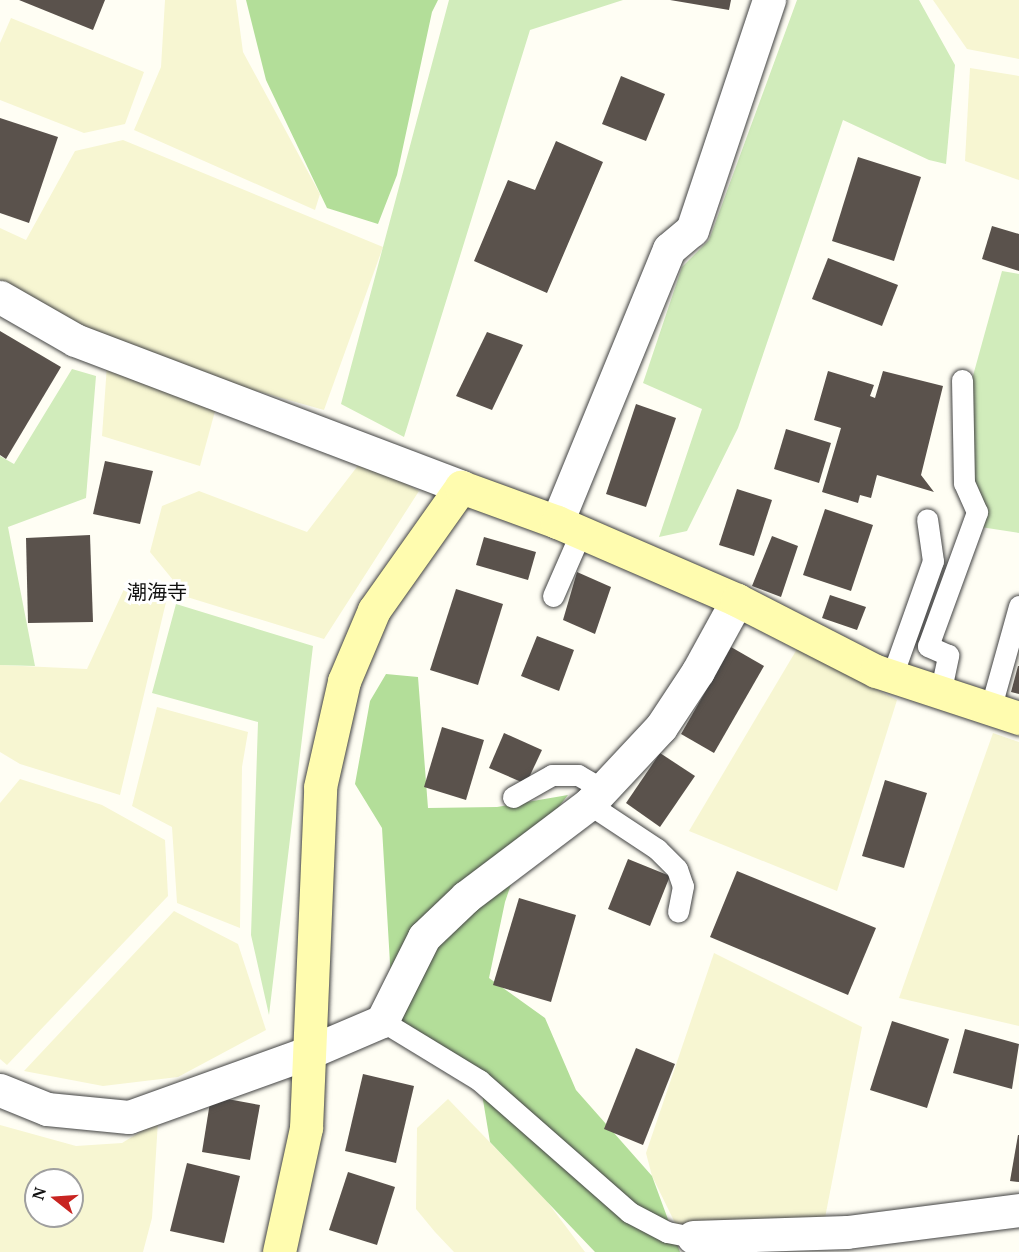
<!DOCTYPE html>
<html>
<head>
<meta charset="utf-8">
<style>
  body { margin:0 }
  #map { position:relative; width:1019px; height:1252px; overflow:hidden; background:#fffef4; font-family:"PT Serif","Noto Sans JP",serif }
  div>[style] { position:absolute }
  .farmland>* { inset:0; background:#f7f6d2 }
  .green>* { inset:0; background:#d1ecbb }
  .forest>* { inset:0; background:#b3de99 }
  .building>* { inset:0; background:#5a524c }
  .roads { filter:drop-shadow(0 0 2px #434343) drop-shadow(0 0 2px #434343) }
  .lane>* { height:21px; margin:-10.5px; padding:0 10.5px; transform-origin:10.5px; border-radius:10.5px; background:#fff }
  .street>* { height:33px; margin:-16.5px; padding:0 16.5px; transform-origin:16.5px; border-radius:16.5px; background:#fff }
  .secondary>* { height:33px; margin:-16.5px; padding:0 16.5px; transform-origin:16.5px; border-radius:16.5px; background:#fffcaf }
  span { translate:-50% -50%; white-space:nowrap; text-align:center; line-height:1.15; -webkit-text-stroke:6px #fff; paint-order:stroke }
  .neighbourhood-label { font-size:20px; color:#101010 }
  .north { position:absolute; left:24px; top:1168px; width:60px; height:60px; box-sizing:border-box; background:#fff; border:2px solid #9f9f9f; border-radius:50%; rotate:287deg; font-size:16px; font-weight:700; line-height:24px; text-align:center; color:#101010 }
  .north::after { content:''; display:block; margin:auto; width:21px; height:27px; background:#c82421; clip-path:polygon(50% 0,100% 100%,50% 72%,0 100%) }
</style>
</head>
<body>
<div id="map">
  <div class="farmland">
    <i style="clip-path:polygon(165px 0,236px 0,243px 52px,320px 194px,315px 210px,134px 130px,161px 67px)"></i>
    <i style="clip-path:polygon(933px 0,1019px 0,1019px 59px,967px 49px)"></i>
    <i style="clip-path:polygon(11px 18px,144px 72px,125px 124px,84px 133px,0 100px,0 43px)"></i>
    <i style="clip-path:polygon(970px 68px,1019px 76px,1019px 180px,965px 161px)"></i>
    <i style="clip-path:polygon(123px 140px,383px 247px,324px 410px,75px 340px,0 280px,0 228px,26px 240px,75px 151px)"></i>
    <i style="clip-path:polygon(108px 351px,220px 393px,200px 466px,102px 436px)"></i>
    <i style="clip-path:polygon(363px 459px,419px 491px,324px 639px,187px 597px,150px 552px,162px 506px,199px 491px,307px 532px)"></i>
    <i style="clip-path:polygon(125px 587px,167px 598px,120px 795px,20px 764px,0 752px,0 665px,87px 669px)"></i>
    <i style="clip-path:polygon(797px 649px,897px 700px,837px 891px,689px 831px)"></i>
    <i style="clip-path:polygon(157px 707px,248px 732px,242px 767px,240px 928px,177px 903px,172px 827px,132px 806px)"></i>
    <i style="clip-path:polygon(993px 733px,1019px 742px,1019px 1026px,899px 998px)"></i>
    <i style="clip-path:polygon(20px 779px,102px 805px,165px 840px,168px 896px,7px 1065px,0 1059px,0 803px)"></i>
    <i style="clip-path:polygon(174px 911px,238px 944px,266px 1030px,178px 1077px,103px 1086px,24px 1071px)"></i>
    <i style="clip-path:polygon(714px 953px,862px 1027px,824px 1223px,677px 1227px,652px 1176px,646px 1153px)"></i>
    <i style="clip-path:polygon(448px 1099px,546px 1200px,585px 1252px,454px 1252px,435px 1232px,416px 1209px,417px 1128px)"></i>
    <i style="clip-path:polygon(evenodd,158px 1121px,152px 1218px,143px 1252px,0 1252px,0 1125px,76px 1146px,122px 1143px,158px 1121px,36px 1180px,72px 1180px,72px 1216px,36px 1216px,36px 1180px)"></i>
  </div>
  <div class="green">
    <i style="clip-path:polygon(449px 0,623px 0,530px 30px,404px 437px,341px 404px)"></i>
    <i style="clip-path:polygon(797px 0,919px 0,955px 65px,946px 164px,929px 160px,843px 120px,738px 428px,687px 531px,659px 537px,702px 409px,643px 383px,682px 267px,709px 240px)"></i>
    <i style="clip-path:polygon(1002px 271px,1019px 274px,1019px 533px,974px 526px,966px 401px)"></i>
    <i style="clip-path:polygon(72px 369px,96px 376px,86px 498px,8px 527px,35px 666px,0 665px,0 456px,14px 464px)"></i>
    <i style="clip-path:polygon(176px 604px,313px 646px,269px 1015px,251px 935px,258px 722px,152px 693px)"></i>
  </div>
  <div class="forest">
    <i style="clip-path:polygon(246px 0,438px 0,432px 12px,397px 175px,378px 224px,327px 208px,266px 80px)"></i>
    <i style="clip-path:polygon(386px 674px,418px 677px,428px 808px,497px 807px,568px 795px,521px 855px,505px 902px,489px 978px,545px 1018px,576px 1090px,652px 1176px,680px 1252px,595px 1252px,490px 1142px,481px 1088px,442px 1060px,393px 1014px,382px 828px,355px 784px,370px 701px)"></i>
  </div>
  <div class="building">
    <i style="clip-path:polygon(19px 0,105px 0,93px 30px)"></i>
    <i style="clip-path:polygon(670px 0,731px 0,729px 10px)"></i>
    <i style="clip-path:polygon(621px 76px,665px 94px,646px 141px,602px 124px)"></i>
    <i style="clip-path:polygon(0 118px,58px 137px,29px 223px,0 213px)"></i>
    <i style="clip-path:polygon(556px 141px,603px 162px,547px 293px,474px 261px,508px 180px,535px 190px)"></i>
    <i style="clip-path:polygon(858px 157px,921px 177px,894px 261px,832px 241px)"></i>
    <i style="clip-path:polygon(992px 226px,1019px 234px,1019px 271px,982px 259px)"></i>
    <i style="clip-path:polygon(828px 258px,898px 285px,882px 326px,812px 299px)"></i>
    <i style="clip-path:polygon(0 331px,61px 367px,6px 459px,0 455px)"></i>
    <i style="clip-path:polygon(487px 332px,523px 345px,492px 410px,456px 396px)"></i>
    <i style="clip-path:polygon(828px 371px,874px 385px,870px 396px,875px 398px,883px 371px,943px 386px,921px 475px,934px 492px,877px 475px,871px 498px,860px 495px,858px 503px,822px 492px,841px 428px,814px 420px)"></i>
    <i style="clip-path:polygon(636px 404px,676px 418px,646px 507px,606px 494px)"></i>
    <i style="clip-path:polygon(786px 429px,831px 443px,819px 483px,774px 469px)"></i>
    <i style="clip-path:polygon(105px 461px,153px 471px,140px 524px,93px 514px)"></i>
    <i style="clip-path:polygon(737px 489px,772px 500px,754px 556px,719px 545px)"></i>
    <i style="clip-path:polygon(825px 509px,873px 525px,851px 591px,803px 575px)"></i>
    <i style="clip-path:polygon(90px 535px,93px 622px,28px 623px,26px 538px)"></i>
    <i style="clip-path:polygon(772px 536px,798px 546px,781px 597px,752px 586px)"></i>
    <i style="clip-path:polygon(484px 537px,536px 552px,528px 580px,476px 565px)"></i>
    <i style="clip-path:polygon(577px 572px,611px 587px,595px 634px,563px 620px)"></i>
    <i style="clip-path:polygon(456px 589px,503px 604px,478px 685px,430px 670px)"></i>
    <i style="clip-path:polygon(830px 595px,866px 607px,857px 630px,822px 618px)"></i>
    <i style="clip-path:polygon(537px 636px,574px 650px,559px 691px,521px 676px)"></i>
    <i style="clip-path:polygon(731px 647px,764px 666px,714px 753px,681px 734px)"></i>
    <i style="clip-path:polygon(1018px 666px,1019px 666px,1019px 694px,1011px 692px)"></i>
    <i style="clip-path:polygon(442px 727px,484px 740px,466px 800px,424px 787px)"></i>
    <i style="clip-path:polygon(504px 733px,542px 750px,526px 784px,489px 768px)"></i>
    <i style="clip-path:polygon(660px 753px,695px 776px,660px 827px,626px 803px)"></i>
    <i style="clip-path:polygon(885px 780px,927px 793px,904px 868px,862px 856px)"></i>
    <i style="clip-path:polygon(628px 859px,670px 876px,650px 926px,608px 909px)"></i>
    <i style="clip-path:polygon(737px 871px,876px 928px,848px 995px,710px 937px)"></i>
    <i style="clip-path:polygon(519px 898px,576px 915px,551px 1002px,493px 985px)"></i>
    <i style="clip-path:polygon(892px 1021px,949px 1039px,927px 1108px,870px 1090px)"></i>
    <i style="clip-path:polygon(965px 1029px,1019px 1044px,1012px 1089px,953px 1073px)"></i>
    <i style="clip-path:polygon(636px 1048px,675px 1064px,643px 1145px,604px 1129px)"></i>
    <i style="clip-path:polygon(363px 1074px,414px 1086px,396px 1163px,345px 1151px)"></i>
    <i style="clip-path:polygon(211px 1096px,260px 1105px,250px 1160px,202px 1152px)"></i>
    <i style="clip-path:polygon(1018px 1135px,1019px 1135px,1019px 1182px,1010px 1181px)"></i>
    <i style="clip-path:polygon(187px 1163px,240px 1176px,224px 1243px,170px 1231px)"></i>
    <i style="clip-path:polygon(348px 1172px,395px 1187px,377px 1245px,329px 1230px)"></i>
  </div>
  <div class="roads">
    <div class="lane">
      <i style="left:553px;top:596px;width:70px;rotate:-66.4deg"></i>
      <i style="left:892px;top:676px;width:122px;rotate:-70.4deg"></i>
      <i style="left:933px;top:561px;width:42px;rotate:-98.1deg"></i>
      <i style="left:940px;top:694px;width:40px;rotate:-78deg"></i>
      <i style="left:948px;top:655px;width:22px;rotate:-156deg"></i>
      <i style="left:928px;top:646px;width:143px;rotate:-69.9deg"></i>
      <i style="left:977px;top:512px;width:32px;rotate:-114deg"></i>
      <i style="left:964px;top:483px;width:103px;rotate:-91.1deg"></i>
      <i style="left:990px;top:710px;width:108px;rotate:-74.4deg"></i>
      <i style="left:513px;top:797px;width:45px;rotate:-29.4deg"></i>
      <i style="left:552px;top:775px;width:26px"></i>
      <i style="left:578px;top:775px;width:28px;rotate:30deg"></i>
      <i style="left:589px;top:804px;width:82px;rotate:33.5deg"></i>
      <i style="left:657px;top:849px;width:28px;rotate:45deg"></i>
      <i style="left:677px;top:869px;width:18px;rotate:71deg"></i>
      <i style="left:683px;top:886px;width:26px;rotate:101deg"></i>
      <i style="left:382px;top:1021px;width:114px;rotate:31.3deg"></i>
      <i style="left:479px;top:1080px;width:200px;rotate:41.3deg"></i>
      <i style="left:629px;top:1212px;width:43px;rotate:27.8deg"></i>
      <i style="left:667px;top:1232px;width:26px;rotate:11deg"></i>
    </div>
    <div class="street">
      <i style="left:0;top:297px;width:86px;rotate:29.8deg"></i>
      <i style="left:75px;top:340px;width:413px;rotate:20.8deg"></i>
      <i style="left:557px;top:522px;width:295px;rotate:-67.7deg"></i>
      <i style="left:669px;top:249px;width:30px;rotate:-40deg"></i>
      <i style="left:692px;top:230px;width:243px;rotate:-71.5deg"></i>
      <i style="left:0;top:1090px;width:51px;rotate:22deg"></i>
      <i style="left:47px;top:1109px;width:82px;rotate:5.6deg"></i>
      <i style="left:129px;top:1117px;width:195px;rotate:-19.8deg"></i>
      <i style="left:312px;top:1051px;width:76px;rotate:-23.2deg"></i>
      <i style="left:382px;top:1021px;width:94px;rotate:-63.4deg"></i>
      <i style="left:424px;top:937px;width:58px;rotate:-43.6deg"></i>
      <i style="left:466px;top:897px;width:154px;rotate:-37.1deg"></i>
      <i style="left:589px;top:804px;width:105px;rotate:-46.9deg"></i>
      <i style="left:661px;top:727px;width:67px;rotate:-56.5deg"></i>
      <i style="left:698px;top:671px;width:81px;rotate:-61.2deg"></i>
      <i style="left:693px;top:1237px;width:154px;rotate:-1.9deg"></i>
      <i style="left:847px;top:1232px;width:173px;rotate:-7.3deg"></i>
    </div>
    <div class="secondary">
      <i style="left:279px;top:1252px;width:127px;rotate:-77.7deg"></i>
      <i style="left:306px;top:1128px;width:341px;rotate:-87.6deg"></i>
      <i style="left:320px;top:787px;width:109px;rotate:-77.2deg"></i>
      <i style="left:344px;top:681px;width:77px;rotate:-67.1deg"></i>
      <i style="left:374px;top:610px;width:151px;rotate:-54.7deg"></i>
      <i style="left:461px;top:487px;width:102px;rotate:20deg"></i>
      <i style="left:557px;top:522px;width:196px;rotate:23.4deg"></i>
      <i style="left:737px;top:600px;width:156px;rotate:27.1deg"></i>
      <i style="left:876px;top:671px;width:151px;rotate:18.2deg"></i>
    </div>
  </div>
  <div class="neighbourhood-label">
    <span style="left:157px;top:591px">潮海寺</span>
  </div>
  <div class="north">N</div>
</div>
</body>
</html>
